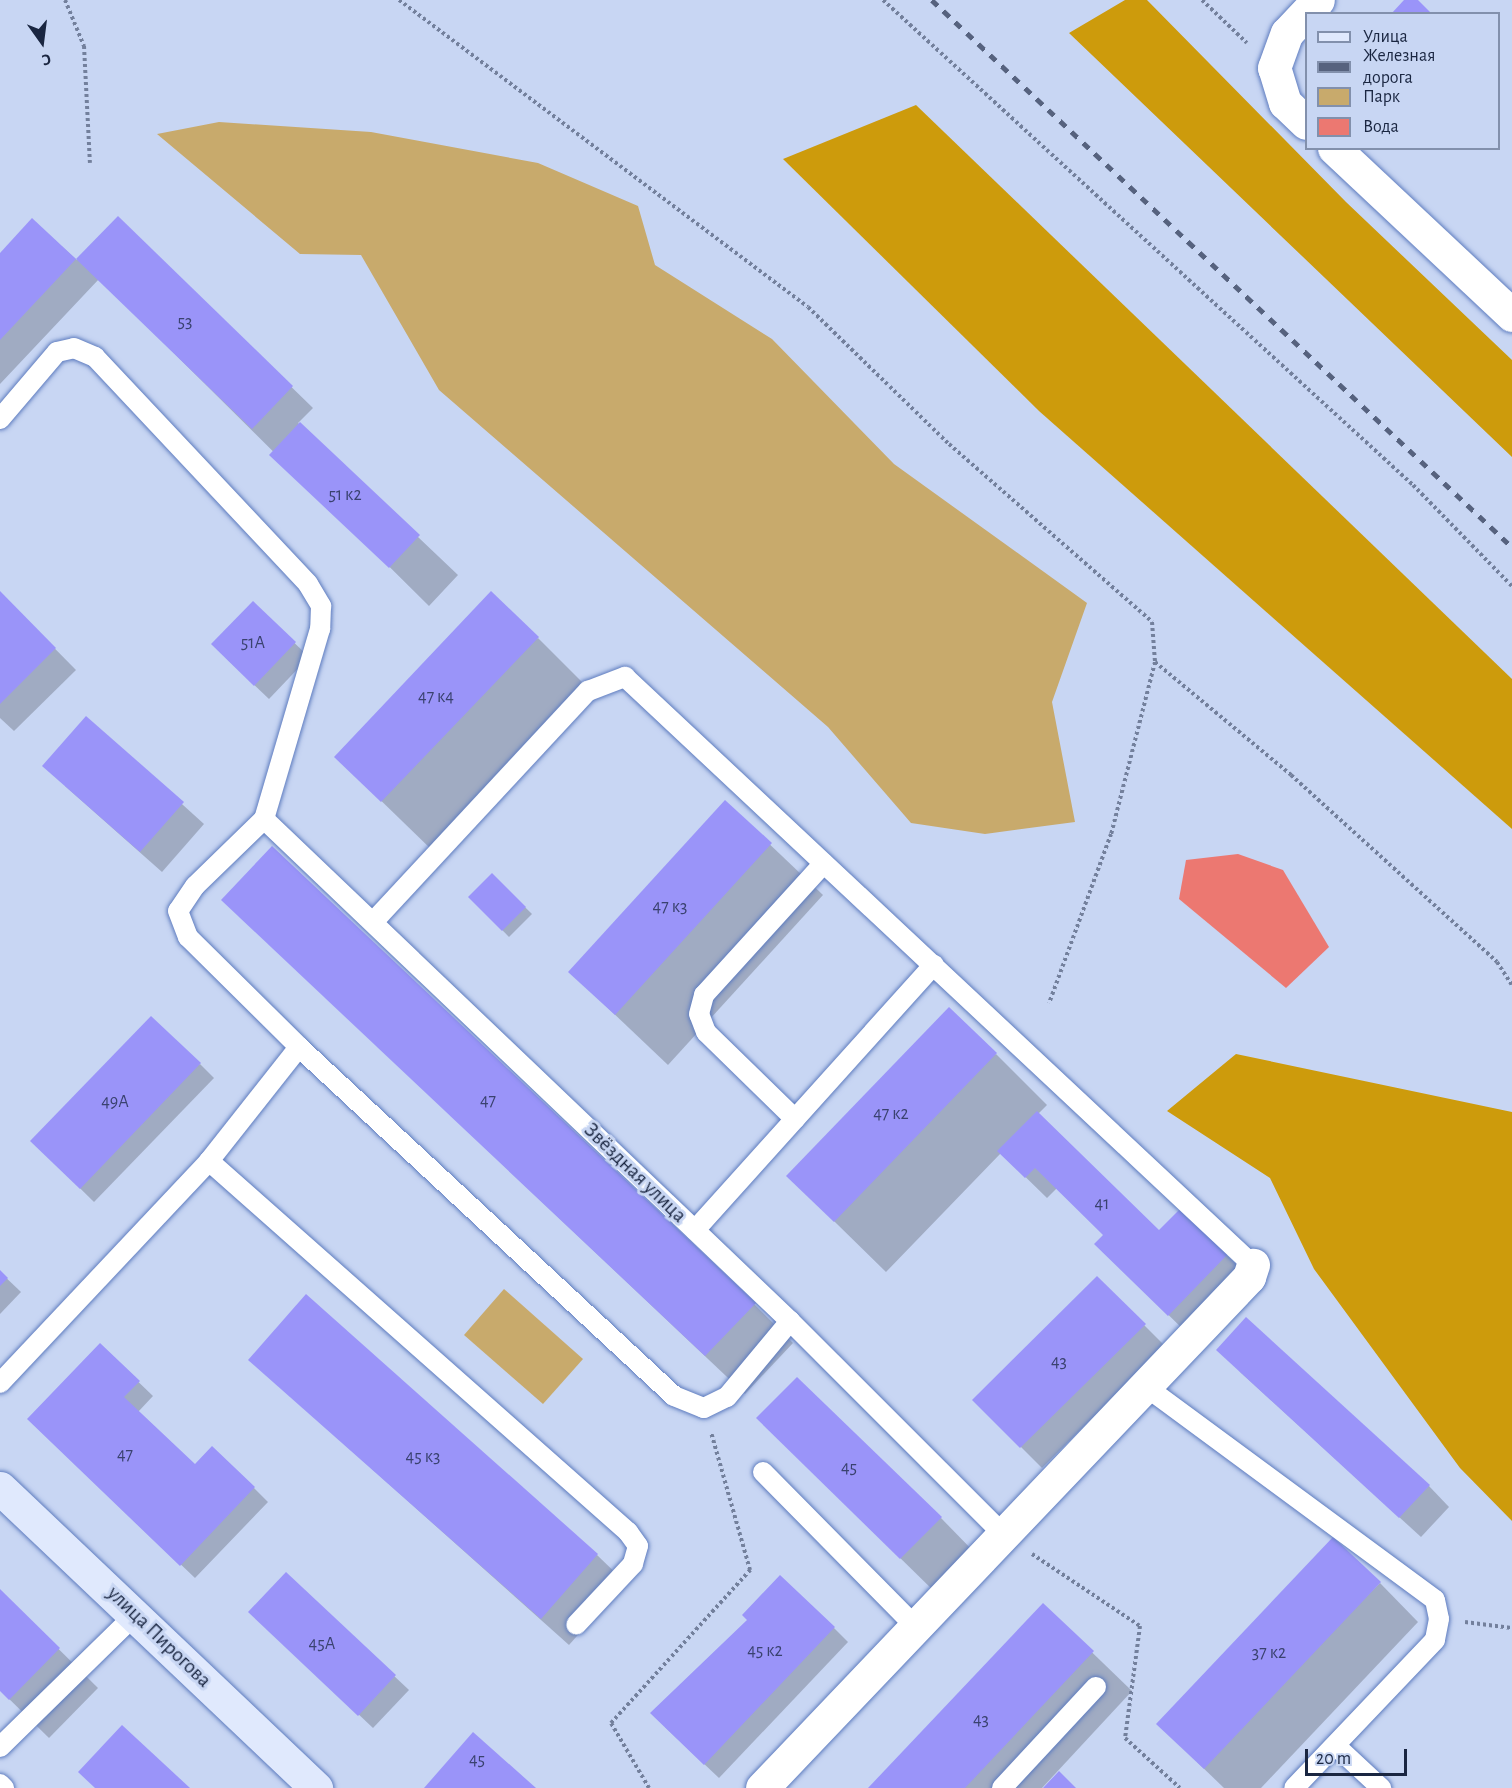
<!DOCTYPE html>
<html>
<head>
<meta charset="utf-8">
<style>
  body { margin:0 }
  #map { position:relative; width:1512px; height:1788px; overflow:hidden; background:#c8d6f3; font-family:"Alegreya Sans",sans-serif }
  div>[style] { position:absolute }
  .green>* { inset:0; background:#c8aa6c }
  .forest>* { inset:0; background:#cd9b0c }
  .water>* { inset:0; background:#ec7871 }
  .shadow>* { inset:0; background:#0003 }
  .building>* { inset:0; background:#9a94f9 }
  .path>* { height:4px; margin-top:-2px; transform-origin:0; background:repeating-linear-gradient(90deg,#73809c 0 3px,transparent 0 6px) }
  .roads { filter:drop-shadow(0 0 2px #5e7cbf) drop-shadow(0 0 2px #5e7cbf) }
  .lane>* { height:20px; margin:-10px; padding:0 10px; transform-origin:10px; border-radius:10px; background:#fff }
  .street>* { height:33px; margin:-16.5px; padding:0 16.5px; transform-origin:16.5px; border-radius:16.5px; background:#fff }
  .secondary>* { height:33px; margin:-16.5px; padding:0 16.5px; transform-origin:16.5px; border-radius:16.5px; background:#e0e9fd }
  .rail>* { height:4.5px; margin-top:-2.25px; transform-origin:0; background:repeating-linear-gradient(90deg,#56627e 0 8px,transparent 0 16px) }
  span { translate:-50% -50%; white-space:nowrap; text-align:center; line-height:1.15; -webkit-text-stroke:6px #c8d6f3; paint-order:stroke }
  .number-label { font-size:18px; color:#3a426f }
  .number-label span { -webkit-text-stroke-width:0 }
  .street-label { font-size:21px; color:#1a2641 }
  .legend { position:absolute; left:1305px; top:12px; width:195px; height:138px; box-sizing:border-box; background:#c8d6f3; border:2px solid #8290ac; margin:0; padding:8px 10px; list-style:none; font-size:18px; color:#1a2641 }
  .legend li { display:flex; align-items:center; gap:12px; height:30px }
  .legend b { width:30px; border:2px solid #8290ac }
  .north { position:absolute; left:12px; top:12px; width:60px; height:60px; -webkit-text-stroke:4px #c8d6f3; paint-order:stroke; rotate:166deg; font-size:16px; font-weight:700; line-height:24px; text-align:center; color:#1a2641 }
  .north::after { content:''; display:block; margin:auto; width:21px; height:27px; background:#1a2641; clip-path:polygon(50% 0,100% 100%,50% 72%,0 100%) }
  .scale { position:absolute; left:1305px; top:1749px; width:102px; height:27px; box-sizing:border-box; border:3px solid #1a2641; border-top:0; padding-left:8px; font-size:18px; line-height:21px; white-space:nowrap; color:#1a2641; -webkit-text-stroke:4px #c8d6f3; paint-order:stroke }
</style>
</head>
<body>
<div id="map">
  <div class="green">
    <i style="clip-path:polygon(219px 122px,371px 132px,538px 163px,638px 206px,655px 265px,772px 339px,894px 464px,1087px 603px,1052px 702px,1075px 822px,985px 834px,911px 823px,828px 727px,439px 390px,361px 255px,300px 254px,157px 134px)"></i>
    <i style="clip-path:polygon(504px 1289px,583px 1359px,543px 1404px,464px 1335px)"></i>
  </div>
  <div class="forest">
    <i style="clip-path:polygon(1125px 0,1147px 0,1346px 202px,1512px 360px,1512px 457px,1069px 33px)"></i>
    <i style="clip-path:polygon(916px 105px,1512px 679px,1512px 829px,1039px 411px,783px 159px)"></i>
    <i style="clip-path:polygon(1236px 1054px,1512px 1112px,1512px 1521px,1460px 1468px,1314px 1269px,1270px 1178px,1167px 1111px)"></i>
  </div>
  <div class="water">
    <i style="clip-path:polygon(1238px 854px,1283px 870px,1329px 947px,1286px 988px,1179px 899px,1186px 860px)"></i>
  </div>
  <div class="shadow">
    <i style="clip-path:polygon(118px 218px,313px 408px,298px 423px,458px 575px,429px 606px,99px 279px,0 384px,0 255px,32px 220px,77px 260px)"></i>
    <i style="clip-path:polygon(0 593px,76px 670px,14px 731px,0 718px)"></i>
    <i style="clip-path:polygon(253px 603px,309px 657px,269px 699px,226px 658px)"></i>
    <i style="clip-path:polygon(538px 638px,589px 689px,434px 852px,336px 757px)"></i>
    <i style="clip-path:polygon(87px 718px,204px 824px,162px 872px,65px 786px)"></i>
    <i style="clip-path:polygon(725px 802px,823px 895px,668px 1065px,570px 972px)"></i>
    <i style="clip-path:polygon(492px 875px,532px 914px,509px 937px,470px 897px)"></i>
    <i style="clip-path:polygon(223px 900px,754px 1304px,793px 1343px,745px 1394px)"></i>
    <i style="clip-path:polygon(996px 1054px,1047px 1105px,1038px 1114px,1159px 1232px,1181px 1210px,1248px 1276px,1190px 1336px,1096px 1244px,1105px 1235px,1057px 1188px,1047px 1198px,1001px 1153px,886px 1272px,788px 1176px)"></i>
    <i style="clip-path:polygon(200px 1064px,214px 1078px,94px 1202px,32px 1141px)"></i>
    <i style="clip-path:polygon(0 1272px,21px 1292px,0 1314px)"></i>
    <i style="clip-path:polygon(1097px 1278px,1165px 1346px,1042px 1468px,974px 1400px)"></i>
    <i style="clip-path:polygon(100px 1345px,153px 1396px,138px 1412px,195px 1466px,254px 1488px,268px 1502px,195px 1578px,43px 1433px)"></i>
    <i style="clip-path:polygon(250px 1360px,597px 1555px,625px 1582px,569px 1645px)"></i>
    <i style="clip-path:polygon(1239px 1371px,1429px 1486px,1449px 1507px,1421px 1537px)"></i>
    <i style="clip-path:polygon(797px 1457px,941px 1518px,979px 1557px,940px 1597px)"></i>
    <i style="clip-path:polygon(286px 1574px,409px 1690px,373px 1728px,264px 1625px)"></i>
    <i style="clip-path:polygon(1380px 1583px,1418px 1622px,1261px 1788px,1224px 1788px,1197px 1762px)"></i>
    <i style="clip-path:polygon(0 1591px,98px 1688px,49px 1738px,0 1690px)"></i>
    <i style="clip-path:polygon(1043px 1605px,1132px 1691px,1042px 1788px,870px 1788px)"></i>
    <i style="clip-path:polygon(749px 1620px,834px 1628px,848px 1642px,719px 1778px,665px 1727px)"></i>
  </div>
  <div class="building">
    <i style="clip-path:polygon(1404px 0,1418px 0,1432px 14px,1391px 14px)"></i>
    <i style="clip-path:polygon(118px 216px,293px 386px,252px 429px,76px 259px)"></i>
    <i style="clip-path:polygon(32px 218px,76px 259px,0 340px,0 253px)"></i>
    <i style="clip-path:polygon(300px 422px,420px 535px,389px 568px,269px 455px)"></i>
    <i style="clip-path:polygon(0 591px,56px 648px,0 704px)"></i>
    <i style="clip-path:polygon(491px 591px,539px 637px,381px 802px,334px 757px)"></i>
    <i style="clip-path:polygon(253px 601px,296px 642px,254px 686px,211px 644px)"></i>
    <i style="clip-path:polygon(86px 716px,184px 802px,140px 852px,42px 766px)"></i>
    <i style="clip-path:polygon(725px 800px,772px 843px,615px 1015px,568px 972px)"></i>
    <i style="clip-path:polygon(272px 846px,756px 1303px,705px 1356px,221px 900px)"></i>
    <i style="clip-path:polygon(492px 873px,526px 907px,502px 931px,468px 897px)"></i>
    <i style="clip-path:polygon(949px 1007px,997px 1053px,834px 1222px,786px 1176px)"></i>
    <i style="clip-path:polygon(151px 1016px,201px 1063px,80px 1189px,30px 1141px)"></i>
    <i style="clip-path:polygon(1037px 1111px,1159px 1230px,1181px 1208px,1228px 1254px,1168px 1316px,1094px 1244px,1103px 1235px,1035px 1168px,1025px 1178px,997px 1151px)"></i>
    <i style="clip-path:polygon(0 1270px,8px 1278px,0 1286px)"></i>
    <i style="clip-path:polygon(1097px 1276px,1146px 1324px,1020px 1448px,972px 1400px)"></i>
    <i style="clip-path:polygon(306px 1294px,598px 1554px,541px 1619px,248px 1360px)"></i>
    <i style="clip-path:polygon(1246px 1317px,1430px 1485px,1399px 1518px,1216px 1350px)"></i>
    <i style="clip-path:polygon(100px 1343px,140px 1381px,124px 1397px,195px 1464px,212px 1446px,255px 1487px,180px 1566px,27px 1419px)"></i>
    <i style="clip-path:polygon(797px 1377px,942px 1517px,900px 1559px,756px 1418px)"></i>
    <i style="clip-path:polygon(1333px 1537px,1381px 1582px,1204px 1769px,1156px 1724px)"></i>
    <i style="clip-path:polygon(286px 1572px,396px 1675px,358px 1716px,248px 1612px)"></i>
    <i style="clip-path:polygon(780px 1575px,835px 1627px,704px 1765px,650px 1713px,747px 1620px,742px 1615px)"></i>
    <i style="clip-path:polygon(0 1589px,60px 1648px,9px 1700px,0 1691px)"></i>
    <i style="clip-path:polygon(1043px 1603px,1094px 1651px,965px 1788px,868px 1788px)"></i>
    <i style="clip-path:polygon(122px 1725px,190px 1788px,95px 1788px,78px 1772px)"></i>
    <i style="clip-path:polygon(473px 1732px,536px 1788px,424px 1788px)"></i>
    <i style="clip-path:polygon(1059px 1771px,1076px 1788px,1043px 1788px)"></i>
  </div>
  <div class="path">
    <i style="left:65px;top:0;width:50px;rotate:67.6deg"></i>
    <i style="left:84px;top:46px;width:117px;rotate:87.1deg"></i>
    <i style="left:399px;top:0;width:511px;rotate:36.89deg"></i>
    <i style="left:808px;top:307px;width:197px;rotate:44.2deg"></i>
    <i style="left:949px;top:444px;width:270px;rotate:41.2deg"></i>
    <i style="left:1152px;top:622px;width:40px;rotate:85.7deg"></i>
    <i style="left:1155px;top:662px;width:178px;rotate:104.3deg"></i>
    <i style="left:1111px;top:834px;width:180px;rotate:110.1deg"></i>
    <i style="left:883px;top:0;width:718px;rotate:42.46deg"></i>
    <i style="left:1413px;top:485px;width:141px;rotate:45.6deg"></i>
    <i style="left:1202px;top:0;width:62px;rotate:43.7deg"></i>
    <i style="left:1155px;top:662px;width:177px;rotate:39.7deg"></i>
    <i style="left:1291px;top:775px;width:278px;rotate:42.2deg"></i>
    <i style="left:1497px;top:962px;width:27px;rotate:57deg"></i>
    <i style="left:1032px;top:1554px;width:130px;rotate:33.7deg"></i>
    <i style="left:1140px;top:1626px;width:113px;rotate:97.6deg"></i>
    <i style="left:1125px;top:1738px;width:74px;rotate:42.3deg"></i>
    <i style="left:1465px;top:1622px;width:47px;rotate:7.3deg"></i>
    <i style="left:649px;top:1788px;width:75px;rotate:-120.3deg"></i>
    <i style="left:611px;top:1723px;width:207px;rotate:-47.7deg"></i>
    <i style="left:750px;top:1570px;width:143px;rotate:-105.8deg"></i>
  </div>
  <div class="roads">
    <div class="lane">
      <i style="left:0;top:419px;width:88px;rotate:-49.6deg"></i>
      <i style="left:57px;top:352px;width:17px;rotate:-13deg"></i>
      <i style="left:74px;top:348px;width:23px;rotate:23deg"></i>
      <i style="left:95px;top:357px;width:311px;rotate:46.8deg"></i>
      <i style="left:308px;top:584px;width:26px;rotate:59deg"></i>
      <i style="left:321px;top:606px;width:23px;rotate:92deg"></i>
      <i style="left:320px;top:629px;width:198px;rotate:106.4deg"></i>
      <i style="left:264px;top:819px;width:96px;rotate:135.8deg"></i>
      <i style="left:195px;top:886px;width:30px;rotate:124deg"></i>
      <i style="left:178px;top:911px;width:28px;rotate:69deg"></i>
      <i style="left:188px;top:937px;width:156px;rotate:44.7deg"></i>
      <i style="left:264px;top:819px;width:727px;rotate:43.66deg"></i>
      <i style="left:790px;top:1321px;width:300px;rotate:45deg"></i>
      <i style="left:373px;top:922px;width:316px;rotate:-47.1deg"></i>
      <i style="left:588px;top:691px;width:40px;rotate:-21deg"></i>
      <i style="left:625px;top:677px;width:860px;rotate:43.12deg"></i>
      <i style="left:795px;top:1119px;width:124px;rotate:-135.7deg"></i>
      <i style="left:706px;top:1032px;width:19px;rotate:-111deg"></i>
      <i style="left:699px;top:1014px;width:20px;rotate:-75deg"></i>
      <i style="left:704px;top:995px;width:178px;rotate:-47.7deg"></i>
      <i style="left:209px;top:1161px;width:560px;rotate:41.52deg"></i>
      <i style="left:628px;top:1532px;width:17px;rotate:54deg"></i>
      <i style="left:638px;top:1546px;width:19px;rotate:106deg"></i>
      <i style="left:633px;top:1564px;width:83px;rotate:133.1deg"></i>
      <i style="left:695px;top:1230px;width:357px;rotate:-48deg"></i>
      <i style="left:0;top:1383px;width:305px;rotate:-46.7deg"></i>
      <i style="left:209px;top:1161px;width:145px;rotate:-51.7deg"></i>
      <i style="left:299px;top:1047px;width:512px;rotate:42.94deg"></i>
      <i style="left:674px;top:1396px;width:32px;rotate:22deg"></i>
      <i style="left:704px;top:1408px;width:25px;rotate:-26deg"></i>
      <i style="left:727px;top:1397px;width:99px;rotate:-50.3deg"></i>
      <i style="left:1145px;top:1386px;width:360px;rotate:36.4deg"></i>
      <i style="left:1435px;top:1600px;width:19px;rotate:78deg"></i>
      <i style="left:1439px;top:1619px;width:21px;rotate:101deg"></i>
      <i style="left:1435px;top:1640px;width:204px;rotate:133.6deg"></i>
      <i style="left:763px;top:1472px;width:215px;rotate:45.4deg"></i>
      <i style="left:1336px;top:1746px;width:62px;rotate:43deg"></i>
      <i style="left:0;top:1747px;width:190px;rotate:-44.4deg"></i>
      <i style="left:0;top:1784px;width:6px;rotate:45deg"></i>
      <i style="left:1002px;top:1788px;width:138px;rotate:-47.1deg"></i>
    </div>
    <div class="street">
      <i style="left:1306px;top:123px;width:29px;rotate:-136deg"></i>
      <i style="left:1285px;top:103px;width:37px;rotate:-107deg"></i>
      <i style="left:1274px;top:68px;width:37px;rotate:-70deg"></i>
      <i style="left:1287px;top:33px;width:45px;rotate:-46.8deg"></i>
      <i style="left:1334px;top:148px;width:244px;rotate:43.2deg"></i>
      <i style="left:762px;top:1788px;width:706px;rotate:-46.38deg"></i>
      <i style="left:1249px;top:1277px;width:13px;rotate:-72deg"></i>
    </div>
    <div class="secondary">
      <i style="left:0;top:1488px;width:436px;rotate:43.5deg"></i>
    </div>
  </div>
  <div class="rail">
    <i style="left:932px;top:0;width:797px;rotate:43.32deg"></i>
  </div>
  <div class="number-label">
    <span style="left:185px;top:322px">53</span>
    <span style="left:345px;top:495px">51 к2</span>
    <span style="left:253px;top:643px">51А</span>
    <span style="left:436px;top:697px">47 к4</span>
    <span style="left:670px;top:907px">47 к3</span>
    <span style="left:488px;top:1101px">47</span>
    <span style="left:115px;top:1102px">49А</span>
    <span style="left:891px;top:1114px">47 к2</span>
    <span style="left:1102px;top:1204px">41</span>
    <span style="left:1059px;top:1362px">43</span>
    <span style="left:125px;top:1455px">47</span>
    <span style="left:423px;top:1457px">45 к3</span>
    <span style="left:849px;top:1468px">45</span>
    <span style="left:322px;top:1644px">45А</span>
    <span style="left:765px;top:1651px">45 к2</span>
    <span style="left:1269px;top:1653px">37 к2</span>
    <span style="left:981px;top:1720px">43</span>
    <span style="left:477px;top:1760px">45</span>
  </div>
  <div class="street-label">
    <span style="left:635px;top:1173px;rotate:44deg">Звёздная улица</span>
    <span style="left:159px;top:1637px;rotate:44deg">улица Пирогова</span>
  </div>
  <ul class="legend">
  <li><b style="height:8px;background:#e0e9fd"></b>Улица</li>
  <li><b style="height:8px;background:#56627e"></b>Железная дорога</li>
  <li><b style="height:16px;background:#c8aa6c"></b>Парк</li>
  <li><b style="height:16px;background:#ec7871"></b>Вода</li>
  </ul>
  <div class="north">С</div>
  <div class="scale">20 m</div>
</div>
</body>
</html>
